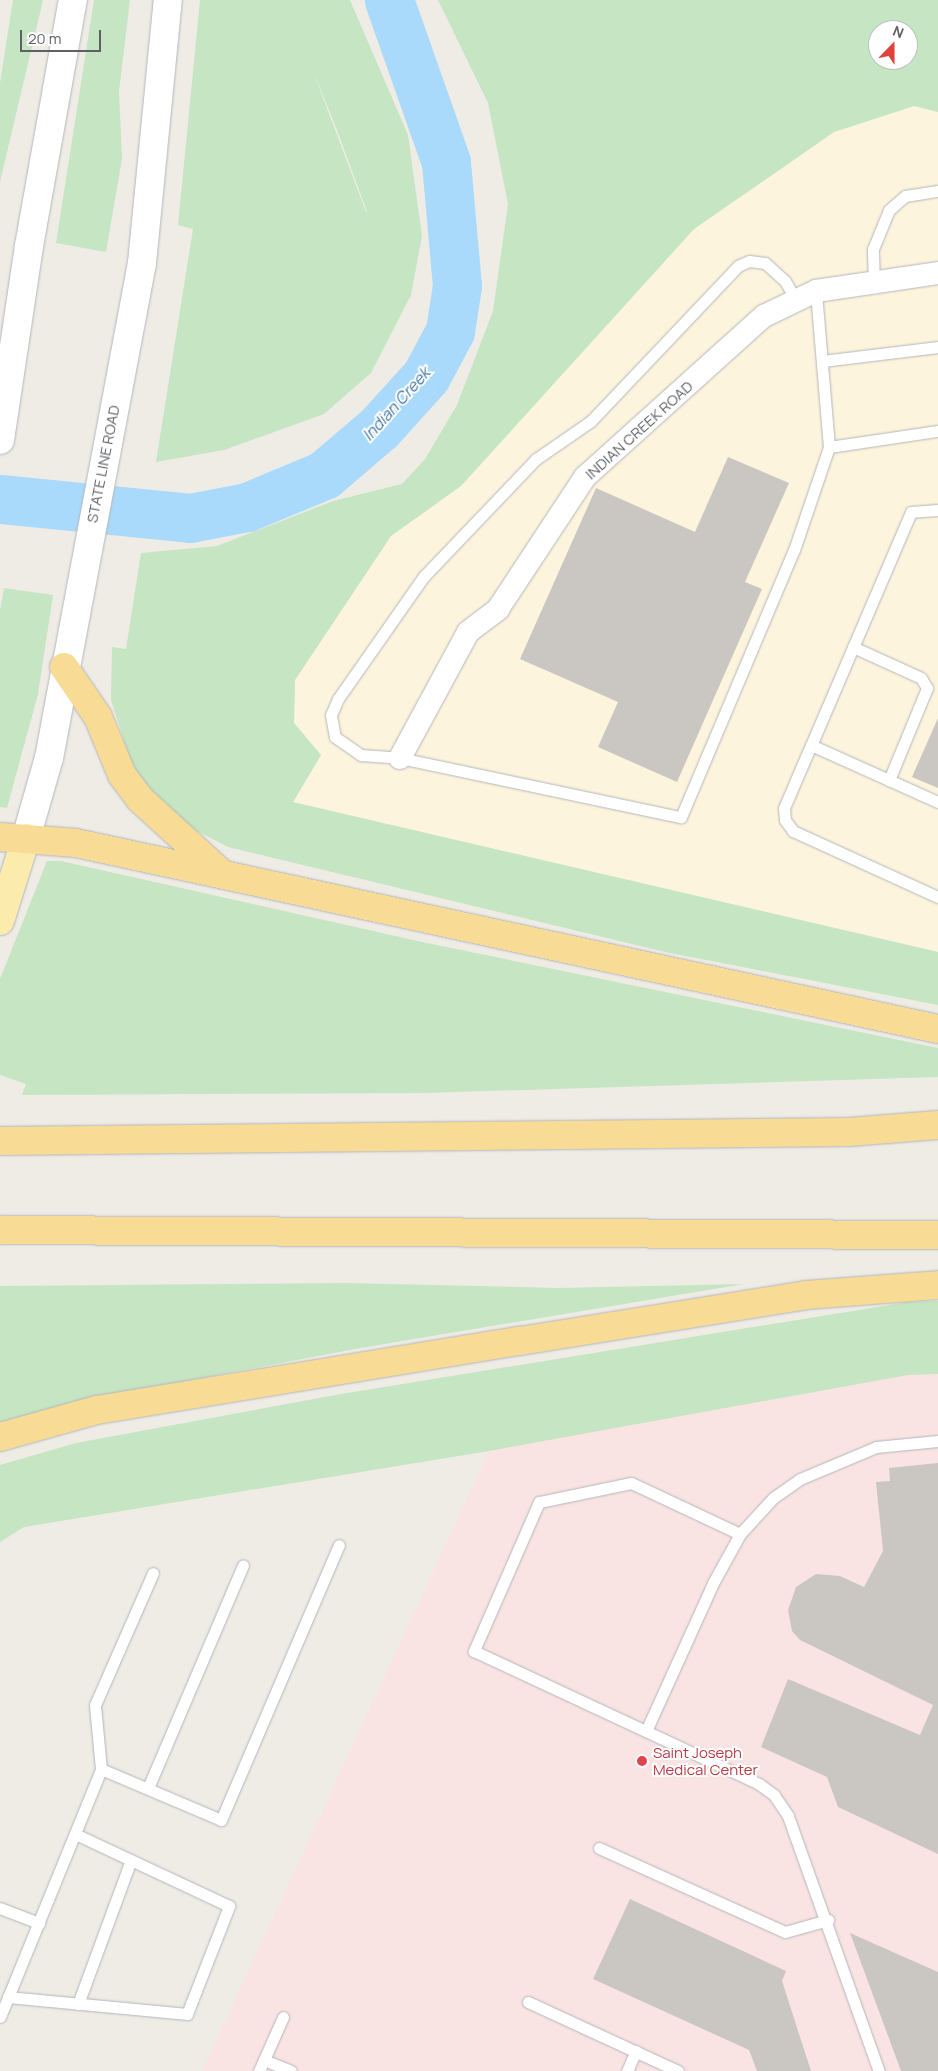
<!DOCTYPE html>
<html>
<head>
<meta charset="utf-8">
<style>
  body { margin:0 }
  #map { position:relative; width:938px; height:2071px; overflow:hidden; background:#efece6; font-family:Manrope,sans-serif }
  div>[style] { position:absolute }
  .commercial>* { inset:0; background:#fcf4dd }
  .medical>* { inset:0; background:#fae4e3 }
  .green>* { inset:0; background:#c5e5c3 }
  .river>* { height:49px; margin:-24.5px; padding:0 24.5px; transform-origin:24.5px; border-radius:24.5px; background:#a9dafb }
  .building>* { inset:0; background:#cac7c2 }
  .roads { filter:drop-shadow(0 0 1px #b3b6ba) drop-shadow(0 0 1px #b3b6ba) }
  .lane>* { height:11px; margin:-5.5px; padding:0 5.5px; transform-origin:5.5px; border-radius:5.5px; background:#fff }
  .street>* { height:22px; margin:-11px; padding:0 11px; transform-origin:11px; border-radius:11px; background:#fff }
  .secondary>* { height:28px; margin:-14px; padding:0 14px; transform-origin:14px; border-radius:14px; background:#fff }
  .primary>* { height:28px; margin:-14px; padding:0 14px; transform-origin:14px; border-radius:14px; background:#fbecae }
  .highway>* { height:28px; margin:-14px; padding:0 14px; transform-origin:14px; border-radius:14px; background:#f8db94 }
  .dots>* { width:14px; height:14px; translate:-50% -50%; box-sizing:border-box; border:2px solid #fff; border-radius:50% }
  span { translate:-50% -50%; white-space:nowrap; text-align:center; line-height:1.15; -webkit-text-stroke:4px #fff; paint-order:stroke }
  .street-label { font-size:15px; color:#5d6165 }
  .health-label { font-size:15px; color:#be3a42 }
  .left { translate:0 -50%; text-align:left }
  .water-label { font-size:16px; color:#4376a4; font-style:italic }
  .north { position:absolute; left:868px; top:20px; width:50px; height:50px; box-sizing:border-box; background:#fff; border:1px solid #bec0c1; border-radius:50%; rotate:22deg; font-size:14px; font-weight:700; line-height:20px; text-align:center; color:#5d6165 }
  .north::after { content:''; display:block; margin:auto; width:18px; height:22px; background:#e14139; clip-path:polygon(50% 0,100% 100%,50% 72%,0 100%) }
  .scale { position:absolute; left:20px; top:30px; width:81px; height:22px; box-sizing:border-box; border:2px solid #5d6165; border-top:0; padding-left:6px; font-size:15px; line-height:18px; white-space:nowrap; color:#5d6165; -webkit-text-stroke:4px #fff; paint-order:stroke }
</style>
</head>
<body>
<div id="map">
  <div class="commercial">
    <i style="clip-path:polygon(914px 106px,938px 112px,938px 952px,293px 803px,321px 755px,294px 723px,295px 680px,391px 536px,461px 486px,694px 229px,834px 132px)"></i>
  </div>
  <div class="medical">
    <i style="clip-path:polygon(938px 1374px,938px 2071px,202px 2071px,489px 1451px,908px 1375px)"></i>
  </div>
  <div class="green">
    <i style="clip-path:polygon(13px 0,43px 0,0 182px,0 83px)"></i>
    <i style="clip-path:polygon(94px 0,130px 0,119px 91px,122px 159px,106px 252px,56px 243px)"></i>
    <i style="clip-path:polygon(evenodd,200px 0,350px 0,408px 135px,422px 236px,411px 295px,371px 373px,324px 414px,224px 450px,156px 462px,193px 229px,178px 225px,200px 0,310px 63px,337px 130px,367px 212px,366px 212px,310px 63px)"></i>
    <i style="clip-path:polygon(evenodd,438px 0,938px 0,938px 112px,914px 106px,834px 132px,694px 229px,461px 486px,391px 536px,295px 680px,294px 723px,321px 755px,293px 802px,938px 952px,938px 1005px,665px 952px,228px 847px,185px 825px,159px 804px,133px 768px,111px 700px,112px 647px,126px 649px,141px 553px,217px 546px,333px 501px,402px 484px,425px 459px,457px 405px,493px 311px,508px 204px,488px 103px,438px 0,878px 30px,908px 30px,908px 60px,878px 60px,878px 30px)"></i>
    <i style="clip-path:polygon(4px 588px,53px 595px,38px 694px,7px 808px,0 807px,0 610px)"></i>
    <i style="clip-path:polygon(47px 861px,61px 861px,422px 942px,938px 1048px,938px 1077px,425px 1093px,22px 1095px,26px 1084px,0 1075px,0 979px)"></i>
    <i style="clip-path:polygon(346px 1283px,559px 1288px,744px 1284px,355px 1349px,118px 1394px,0 1422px,0 1286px)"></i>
    <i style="clip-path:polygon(938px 1301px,938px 1374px,908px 1375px,489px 1451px,24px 1527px,0 1542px,0 1465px,76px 1443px,341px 1394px,908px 1302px)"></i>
  </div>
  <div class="river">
    <i style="left:0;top:499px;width:191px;rotate:5.7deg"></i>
    <i style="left:190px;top:518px;width:58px;rotate:-10.9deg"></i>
    <i style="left:247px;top:507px;width:83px;rotate:-22.6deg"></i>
    <i style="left:324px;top:475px;width:72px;rotate:-40.5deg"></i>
    <i style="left:379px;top:428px;width:70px;rotate:-47.9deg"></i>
    <i style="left:426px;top:376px;width:51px;rotate:-61.9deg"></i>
    <i style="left:450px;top:331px;width:46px;rotate:-81.2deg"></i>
    <i style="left:457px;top:286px;width:124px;rotate:-95.1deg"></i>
    <i style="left:446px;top:162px;width:172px;rotate:-109.4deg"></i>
  </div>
  <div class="building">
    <i style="clip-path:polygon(728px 457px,789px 483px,745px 582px,762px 589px,677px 782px,598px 747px,618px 702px,520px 659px,596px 488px,695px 532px)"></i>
    <i style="clip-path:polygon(938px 718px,938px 788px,912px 777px)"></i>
    <i style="clip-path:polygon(938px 1463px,938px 1854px,838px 1807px,827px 1777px,761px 1747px,788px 1679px,920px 1735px,933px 1705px,800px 1640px,792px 1631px,788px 1610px,796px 1587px,816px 1574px,840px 1576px,864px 1587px,883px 1551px,876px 1482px,890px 1481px,889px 1468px)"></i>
    <i style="clip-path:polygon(630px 1899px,786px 1971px,782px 1981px,811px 2071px,757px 2071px,749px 2050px,593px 1979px)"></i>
    <i style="clip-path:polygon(850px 1933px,938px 1972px,938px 2071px,901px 2071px)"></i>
  </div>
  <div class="roads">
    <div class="lane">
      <i style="left:874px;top:282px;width:33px;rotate:-92deg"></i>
      <i style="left:873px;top:249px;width:42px;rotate:-67.7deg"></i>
      <i style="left:889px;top:210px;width:21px;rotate:-41deg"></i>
      <i style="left:905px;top:196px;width:33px;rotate:-9deg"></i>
      <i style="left:796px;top:300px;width:22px;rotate:-120deg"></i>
      <i style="left:785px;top:281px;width:27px;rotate:-138deg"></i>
      <i style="left:765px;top:263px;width:16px;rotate:-173deg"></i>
      <i style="left:749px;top:261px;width:12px;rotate:156deg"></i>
      <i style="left:738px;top:266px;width:214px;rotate:133.5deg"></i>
      <i style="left:591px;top:421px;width:67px;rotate:145.4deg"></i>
      <i style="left:536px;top:459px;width:162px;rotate:133.7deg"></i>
      <i style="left:424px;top:576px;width:150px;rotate:125deg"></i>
      <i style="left:338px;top:699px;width:17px;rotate:114deg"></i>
      <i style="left:331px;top:715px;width:22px;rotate:80deg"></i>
      <i style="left:335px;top:737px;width:32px;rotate:35deg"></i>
      <i style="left:361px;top:755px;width:39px;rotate:4deg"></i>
      <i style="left:400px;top:758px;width:287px;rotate:11.9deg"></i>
      <i style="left:681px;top:817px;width:290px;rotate:-67.1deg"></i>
      <i style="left:794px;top:550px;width:109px;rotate:-71.2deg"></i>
      <i style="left:829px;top:447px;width:157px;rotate:-94.8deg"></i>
      <i style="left:822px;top:361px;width:117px;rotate:-6.9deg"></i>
      <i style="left:829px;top:447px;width:110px;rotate:-8.4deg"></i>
      <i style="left:938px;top:510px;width:27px;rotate:176deg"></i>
      <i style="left:911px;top:512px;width:254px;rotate:113.2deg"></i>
      <i style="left:811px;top:745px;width:139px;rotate:24.2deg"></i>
      <i style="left:853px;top:647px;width:75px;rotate:24.5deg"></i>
      <i style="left:921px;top:678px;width:12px;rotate:59deg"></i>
      <i style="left:927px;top:688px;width:100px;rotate:112.4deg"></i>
      <i style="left:811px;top:745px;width:69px;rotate:113.2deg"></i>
      <i style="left:784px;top:808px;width:12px;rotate:85deg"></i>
      <i style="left:785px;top:820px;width:14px;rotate:54deg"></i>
      <i style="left:793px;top:831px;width:159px;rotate:24.5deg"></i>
      <i style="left:740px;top:1534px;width:120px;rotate:-154.9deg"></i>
      <i style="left:631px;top:1483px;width:94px;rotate:168.3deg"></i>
      <i style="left:539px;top:1502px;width:163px;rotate:113.6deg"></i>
      <i style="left:474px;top:1651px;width:315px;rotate:25deg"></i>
      <i style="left:759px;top:1784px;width:19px;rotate:36deg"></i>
      <i style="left:774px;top:1795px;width:25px;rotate:56deg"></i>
      <i style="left:788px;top:1816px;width:271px;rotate:70.4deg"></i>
      <i style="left:646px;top:1731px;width:162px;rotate:-65.6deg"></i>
      <i style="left:713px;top:1583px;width:56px;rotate:-61.1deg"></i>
      <i style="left:740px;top:1534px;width:49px;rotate:-47.5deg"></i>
      <i style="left:773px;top:1498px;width:33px;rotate:-35deg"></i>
      <i style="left:800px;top:1479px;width:82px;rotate:-22.8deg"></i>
      <i style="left:876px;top:1447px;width:62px;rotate:-5.5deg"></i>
      <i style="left:101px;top:1769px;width:64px;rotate:-95.4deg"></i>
      <i style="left:95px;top:1705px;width:144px;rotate:-66.3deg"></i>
      <i style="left:148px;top:1788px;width:242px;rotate:-66.9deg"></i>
      <i style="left:599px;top:1848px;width:204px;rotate:24.3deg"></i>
      <i style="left:785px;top:1932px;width:45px;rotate:-15.6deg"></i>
      <i style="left:0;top:1908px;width:42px;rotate:21deg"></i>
      <i style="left:8px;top:1997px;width:180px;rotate:5.4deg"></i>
      <i style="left:187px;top:2014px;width:116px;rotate:-68.7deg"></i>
      <i style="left:229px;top:1906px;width:170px;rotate:-154.9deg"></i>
      <i style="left:528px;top:2002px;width:165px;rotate:24.7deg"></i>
      <i style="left:78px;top:2004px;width:153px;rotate:-69.8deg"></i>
      <i style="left:0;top:2017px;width:268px;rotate:-67.8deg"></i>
      <i style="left:101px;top:1769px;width:130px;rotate:23deg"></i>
      <i style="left:221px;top:1820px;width:299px;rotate:-66.8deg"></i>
      <i style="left:264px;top:2060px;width:29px;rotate:22deg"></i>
      <i style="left:259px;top:2071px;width:59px;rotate:-66deg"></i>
      <i style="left:627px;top:2071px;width:22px;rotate:-66deg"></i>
    </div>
    <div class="street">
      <i style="left:400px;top:758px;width:143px;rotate:-61.6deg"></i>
      <i style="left:468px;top:632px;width:38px;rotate:-37deg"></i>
      <i style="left:498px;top:609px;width:158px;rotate:-56.6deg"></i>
      <i style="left:585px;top:477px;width:241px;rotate:-42deg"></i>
      <i style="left:764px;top:316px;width:58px;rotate:-25.7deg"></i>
      <i style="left:816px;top:291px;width:123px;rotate:-8.4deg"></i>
    </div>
    <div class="secondary">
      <i style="left:0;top:440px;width:196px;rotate:-81.5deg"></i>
      <i style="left:29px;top:246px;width:250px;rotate:-79.9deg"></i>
      <i style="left:26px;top:838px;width:83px;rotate:-74deg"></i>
      <i style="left:49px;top:758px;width:504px;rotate:-79.36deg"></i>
      <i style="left:142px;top:263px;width:264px;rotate:-84.4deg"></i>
    </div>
    <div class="primary">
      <i style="left:0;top:921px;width:87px;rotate:-72.6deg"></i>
    </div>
    <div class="highway">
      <i style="left:64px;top:667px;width:60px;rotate:55.8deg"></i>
      <i style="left:98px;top:717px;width:63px;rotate:67.5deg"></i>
      <i style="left:122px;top:775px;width:30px;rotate:53deg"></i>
      <i style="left:140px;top:799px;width:111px;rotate:42.4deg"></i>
      <i style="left:0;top:837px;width:76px;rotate:4.5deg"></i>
      <i style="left:76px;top:843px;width:882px;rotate:12.18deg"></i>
      <i style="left:0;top:1141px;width:849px;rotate:-0.61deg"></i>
      <i style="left:849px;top:1132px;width:89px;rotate:-4.5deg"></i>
      <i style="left:0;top:1230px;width:938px;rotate:0.31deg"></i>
      <i style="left:0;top:1437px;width:101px;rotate:-15.6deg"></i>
      <i style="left:97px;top:1410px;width:429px;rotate:-9.3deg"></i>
      <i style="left:520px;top:1341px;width:290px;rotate:-9.1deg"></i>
      <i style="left:806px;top:1295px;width:132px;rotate:-4.3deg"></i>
    </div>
  </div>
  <div class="dots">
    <i style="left:642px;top:1761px;background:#e0444e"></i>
  </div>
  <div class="street-label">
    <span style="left:639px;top:430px;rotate:-42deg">INDIAN CREEK ROAD</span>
    <span style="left:103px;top:464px;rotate:-79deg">STATE LINE ROAD</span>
  </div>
  <div class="health-label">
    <span class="left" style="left:653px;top:1761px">Saint Joseph<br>Medical Center</span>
  </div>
  <div class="water-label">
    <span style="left:396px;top:404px;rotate:-48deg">Indian Creek</span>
  </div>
  <div class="north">N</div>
  <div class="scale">20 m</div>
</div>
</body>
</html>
